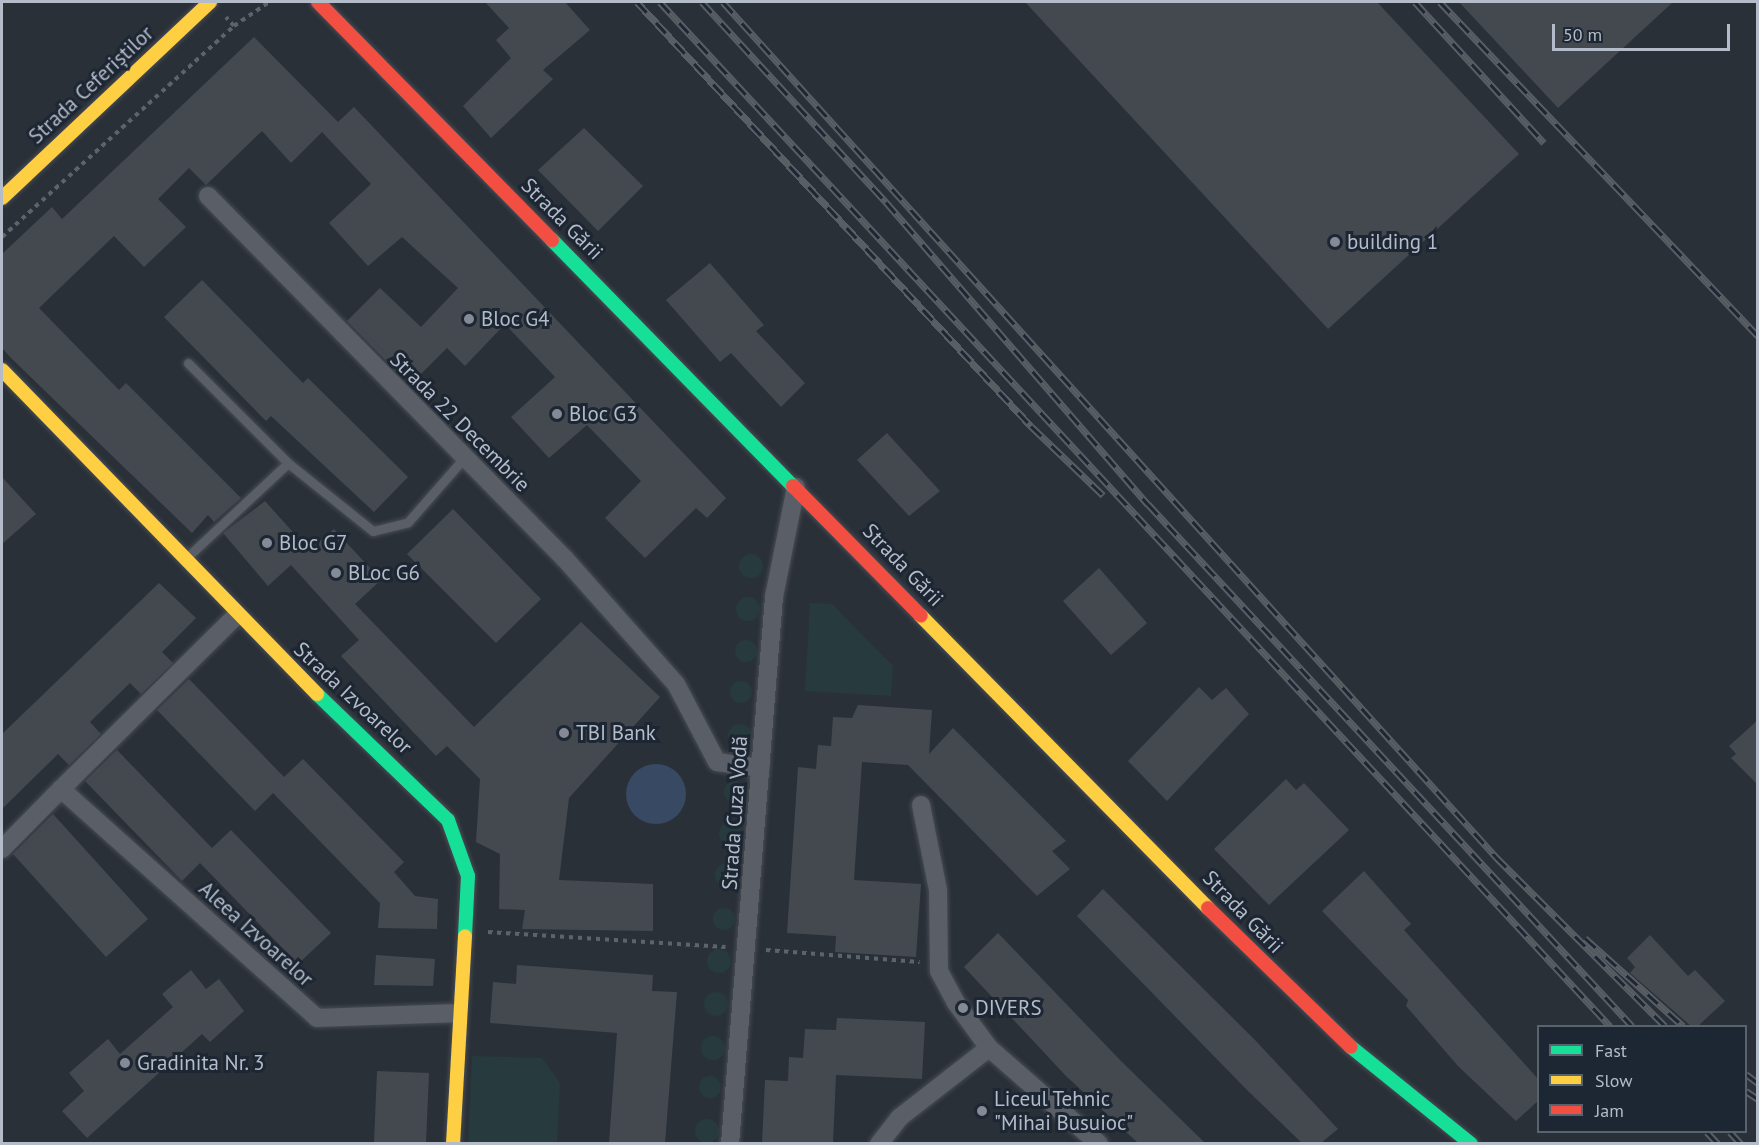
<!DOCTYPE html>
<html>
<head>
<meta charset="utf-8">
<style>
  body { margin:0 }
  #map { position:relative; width:1759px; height:1145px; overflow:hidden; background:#2a3038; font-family:"PT Sans",sans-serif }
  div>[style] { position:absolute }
  .green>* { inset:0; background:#273a3e }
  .round { border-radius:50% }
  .water>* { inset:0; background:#384963 }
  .building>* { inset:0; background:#444950 }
  .path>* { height:4px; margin-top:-2px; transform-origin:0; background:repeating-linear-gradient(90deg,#5d636a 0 4.5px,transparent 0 9px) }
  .roads { filter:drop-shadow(0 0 2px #484c53) drop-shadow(0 0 2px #484c53) }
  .lane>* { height:9px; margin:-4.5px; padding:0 4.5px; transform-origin:4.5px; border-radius:4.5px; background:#5a5e66 }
  .street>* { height:18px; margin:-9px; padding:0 9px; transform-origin:9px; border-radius:9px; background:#5a5e66 }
  .fast>* { height:14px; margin:-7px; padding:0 7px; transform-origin:7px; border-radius:7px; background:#16e098 }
  .slow>* { height:14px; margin:-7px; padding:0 7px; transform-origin:7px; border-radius:7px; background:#ffcf43 }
  .jam>* { height:14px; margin:-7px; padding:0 7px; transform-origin:7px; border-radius:7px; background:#f24e42 }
  .rail>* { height:7px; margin-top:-3.5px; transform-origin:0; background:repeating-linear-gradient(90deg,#1d2633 0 14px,#595d64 0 28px); box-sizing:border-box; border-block:2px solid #595d64 }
  .dots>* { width:16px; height:16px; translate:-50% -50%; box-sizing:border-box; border:3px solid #1d2633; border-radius:50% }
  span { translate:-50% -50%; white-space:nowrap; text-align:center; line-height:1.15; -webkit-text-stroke:6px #1d2633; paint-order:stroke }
  .street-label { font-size:21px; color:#b4bcc9 }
  .poi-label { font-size:21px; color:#b4bcc9 }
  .left { translate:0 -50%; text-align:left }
  .frame { position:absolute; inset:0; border:3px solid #b4bcc9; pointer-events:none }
  .legend { position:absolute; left:1537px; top:1025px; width:210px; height:108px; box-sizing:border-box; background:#1d2633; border:2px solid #59626f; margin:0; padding:8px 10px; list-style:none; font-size:18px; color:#b4bcc9 }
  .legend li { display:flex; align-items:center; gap:12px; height:30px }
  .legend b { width:30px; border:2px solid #59626f }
  .scale { position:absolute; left:1552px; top:24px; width:178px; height:27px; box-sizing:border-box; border:3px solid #b4bcc9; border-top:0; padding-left:8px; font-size:18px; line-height:21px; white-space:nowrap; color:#b4bcc9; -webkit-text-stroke:4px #1d2633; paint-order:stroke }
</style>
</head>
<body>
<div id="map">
  <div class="green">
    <i class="round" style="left:739px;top:554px;width:24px;height:24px"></i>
    <i class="round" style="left:736px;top:597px;width:24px;height:24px"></i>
    <i style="clip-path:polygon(810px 603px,832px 604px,893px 666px,891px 696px,805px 691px)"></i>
    <i class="round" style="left:735px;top:640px;width:22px;height:22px"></i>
    <i class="round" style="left:730px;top:681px;width:22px;height:22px"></i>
    <i class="round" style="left:728px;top:724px;width:24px;height:24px"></i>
    <i class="round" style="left:724px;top:781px;width:22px;height:22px"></i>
    <i class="round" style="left:719px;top:822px;width:24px;height:24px"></i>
    <i class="round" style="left:715px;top:863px;width:24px;height:24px"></i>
    <i class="round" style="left:713px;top:908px;width:22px;height:22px"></i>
    <i class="round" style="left:707px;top:949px;width:24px;height:24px"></i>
    <i class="round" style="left:704px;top:992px;width:24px;height:24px"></i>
    <i class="round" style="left:701px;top:1036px;width:24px;height:24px"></i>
    <i style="clip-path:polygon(472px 1056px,542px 1058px,560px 1083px,557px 1143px,468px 1143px)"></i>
    <i class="round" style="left:699px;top:1076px;width:22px;height:22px"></i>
    <i class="round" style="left:695px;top:1119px;width:24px;height:24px"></i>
  </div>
  <div class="water">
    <i class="round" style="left:626px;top:764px;width:60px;height:60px"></i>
  </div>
  <div class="building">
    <i style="clip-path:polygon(485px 2px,565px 2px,590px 30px,543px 70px,553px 79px,491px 138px,463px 106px,511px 58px,496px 40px,509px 28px)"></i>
    <i style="clip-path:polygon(1025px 2px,1377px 2px,1519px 154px,1328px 329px)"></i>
    <i style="clip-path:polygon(1459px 2px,1673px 2px,1558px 108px)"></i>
    <i style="clip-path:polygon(254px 37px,338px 122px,354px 107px,726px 498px,707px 518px,696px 508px,645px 558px,605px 518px,641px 481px,587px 425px,549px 458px,511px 417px,555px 377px,505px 324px,465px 366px,447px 348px,410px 385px,347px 321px,380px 288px,421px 327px,458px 288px,402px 237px,368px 266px,329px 223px,371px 184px,322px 132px,291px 163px,262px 131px,206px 185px,189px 168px,158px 199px,186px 227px,144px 267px,114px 236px,39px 308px,119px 390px,126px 383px,241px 498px,214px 522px,208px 515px,192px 533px,11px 358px,2px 348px,2px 254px,52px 207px,62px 219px)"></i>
    <i style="clip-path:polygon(584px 128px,643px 186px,598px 231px,538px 170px)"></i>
    <i style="clip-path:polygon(710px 263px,764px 325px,756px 331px,805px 383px,781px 407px,731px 353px,720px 362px,666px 300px)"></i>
    <i style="clip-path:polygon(202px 280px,303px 383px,308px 378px,408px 477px,374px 512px,271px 416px,266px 421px,164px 317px)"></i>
    <i style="clip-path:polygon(887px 433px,940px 491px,909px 516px,857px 460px)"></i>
    <i style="clip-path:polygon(2px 477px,36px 514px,2px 544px)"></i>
    <i style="clip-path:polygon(265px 501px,309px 550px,334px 529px,381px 580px,355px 604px,474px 727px,581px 622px,660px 697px,569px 798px,559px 880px,653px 884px,653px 931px,522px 929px,525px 910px,499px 909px,500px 854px,476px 842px,480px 779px,447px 746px,436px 756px,341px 656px,359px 640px,291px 565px,268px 586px,223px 533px)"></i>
    <i style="clip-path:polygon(453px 509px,541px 599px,496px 643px,407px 554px)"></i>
    <i style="clip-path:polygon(1099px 568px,1147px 623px,1111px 655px,1063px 601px)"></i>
    <i style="clip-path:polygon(159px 583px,196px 618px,162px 652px,173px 663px,141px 694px,130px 683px,90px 722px,101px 734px,69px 765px,58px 754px,2px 809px,2px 734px)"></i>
    <i style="clip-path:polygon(189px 679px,284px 777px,303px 759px,404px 862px,394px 872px,415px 896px,438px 899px,437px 929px,378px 928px,380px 903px,273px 793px,255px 811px,157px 710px)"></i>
    <i style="clip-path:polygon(1199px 687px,1212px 700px,1226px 688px,1249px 714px,1167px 801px,1128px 761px)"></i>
    <i style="clip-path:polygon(858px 705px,932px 710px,929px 754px,953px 728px,1066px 841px,1052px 851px,1070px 869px,1037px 896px,908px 765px,862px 762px,854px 880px,921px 884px,916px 957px,835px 952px,836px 936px,787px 933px,798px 767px,816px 769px,818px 745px,831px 746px,833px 717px,852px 718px)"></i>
    <i style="clip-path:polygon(1758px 720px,1758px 785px,1731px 758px,1736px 754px,1729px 746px)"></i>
    <i style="clip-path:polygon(117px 750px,212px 848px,231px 830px,331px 933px,298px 964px,200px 863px,182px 881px,85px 781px)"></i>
    <i style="clip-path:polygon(1286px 779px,1296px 790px,1304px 783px,1349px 830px,1269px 905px,1214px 849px)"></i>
    <i style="clip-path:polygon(53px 814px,148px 919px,106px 957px,13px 854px)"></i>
    <i style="clip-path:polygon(1364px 871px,1411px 924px,1404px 930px,1539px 1080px,1539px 1100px,1516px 1121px,1458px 1066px,1406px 1006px,1408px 1000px,1322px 911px)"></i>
    <i style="clip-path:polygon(1103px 889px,1255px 1040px,1338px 1129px,1321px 1143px,1302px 1143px,1248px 1091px,1077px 916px)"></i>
    <i style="clip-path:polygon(998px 933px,1120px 1060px,1205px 1143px,1138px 1143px,1066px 1076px,964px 967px)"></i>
    <i style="clip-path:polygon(1650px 935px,1688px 976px,1695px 970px,1725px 1001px,1698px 1026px,1691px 1026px,1630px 973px,1635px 967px,1627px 958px)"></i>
    <i style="clip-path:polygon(376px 955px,435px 959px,433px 986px,374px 985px)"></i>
    <i style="clip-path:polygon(517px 965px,653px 975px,652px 991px,677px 992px,665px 1143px,609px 1143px,617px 1033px,490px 1023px,493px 982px,516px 984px)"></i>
    <i style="clip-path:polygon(191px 970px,206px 989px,219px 979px,244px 1011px,210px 1042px,202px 1034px,87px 1138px,62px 1111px,84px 1091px,69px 1073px,108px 1039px,120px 1054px,173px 1007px,162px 994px)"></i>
    <i style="clip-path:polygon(837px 1018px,925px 1022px,922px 1079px,836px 1075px,833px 1143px,762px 1143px,765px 1080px,788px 1081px,789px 1057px,803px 1058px,805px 1029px,836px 1030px)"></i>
    <i style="clip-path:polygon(377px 1071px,429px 1073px,426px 1143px,374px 1143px)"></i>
  </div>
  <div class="path">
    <i style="left:234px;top:26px;width:42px;rotate:-34.4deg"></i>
    <i style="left:2px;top:237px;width:314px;rotate:-42.3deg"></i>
    <i style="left:234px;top:26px;width:12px;rotate:-132deg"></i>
    <i style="left:488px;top:932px;width:238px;rotate:3.6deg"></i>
    <i style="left:766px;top:950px;width:154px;rotate:4.5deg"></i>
  </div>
  <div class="roads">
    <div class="lane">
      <i style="left:188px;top:363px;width:141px;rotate:45deg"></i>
      <i style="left:288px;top:463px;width:109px;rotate:38.7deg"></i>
      <i style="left:373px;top:531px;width:36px;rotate:-14deg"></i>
      <i style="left:408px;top:522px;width:85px;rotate:-48.8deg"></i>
      <i style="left:184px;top:560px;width:142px;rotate:-43deg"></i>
    </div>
    <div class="street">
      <i style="left:208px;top:196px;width:509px;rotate:45.48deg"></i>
      <i style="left:565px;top:559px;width:167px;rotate:48.4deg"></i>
      <i style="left:676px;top:684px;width:88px;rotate:62.3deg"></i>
      <i style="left:717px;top:762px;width:44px;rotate:7.8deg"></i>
      <i style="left:61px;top:789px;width:246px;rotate:-44.7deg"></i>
      <i style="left:921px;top:805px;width:87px;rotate:78.7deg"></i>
      <i style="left:938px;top:890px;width:81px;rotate:89.3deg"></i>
      <i style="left:939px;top:971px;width:36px;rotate:62deg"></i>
      <i style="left:956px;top:1003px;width:56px;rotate:53.7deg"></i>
      <i style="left:989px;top:1048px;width:146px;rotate:41.1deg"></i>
      <i style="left:2px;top:849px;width:84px;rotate:-45.5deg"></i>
      <i style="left:61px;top:789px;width:343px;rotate:41.8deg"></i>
      <i style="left:317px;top:1018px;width:141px;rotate:-2deg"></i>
      <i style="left:730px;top:1144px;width:549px;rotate:-85.4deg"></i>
      <i style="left:774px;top:597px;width:112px;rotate:-78.7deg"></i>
      <i style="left:879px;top:1144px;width:33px;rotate:-52deg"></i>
      <i style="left:899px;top:1118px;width:114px;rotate:-37.9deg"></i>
    </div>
    <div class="fast">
      <i style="left:552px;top:240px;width:344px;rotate:45.6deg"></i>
      <i style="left:317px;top:694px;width:182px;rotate:43.9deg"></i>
      <i style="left:448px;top:820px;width:59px;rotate:70.3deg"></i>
      <i style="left:468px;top:876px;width:60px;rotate:92.9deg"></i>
      <i style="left:1351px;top:1047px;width:154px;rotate:38.9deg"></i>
    </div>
    <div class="slow">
      <i style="left:2px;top:198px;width:286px;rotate:-43.3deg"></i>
      <i style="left:2px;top:370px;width:452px;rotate:45.8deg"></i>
      <i style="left:921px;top:616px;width:409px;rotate:45.5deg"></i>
      <i style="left:453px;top:1144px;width:208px;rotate:-86.7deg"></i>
    </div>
    <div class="jam">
      <i style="left:318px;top:2px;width:334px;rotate:45.5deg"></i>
      <i style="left:793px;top:486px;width:182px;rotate:45.4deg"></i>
      <i style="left:1208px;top:908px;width:199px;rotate:44.2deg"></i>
    </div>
  </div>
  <div class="rail">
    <i style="left:637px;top:2px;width:579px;rotate:47.1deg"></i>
    <i style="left:1031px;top:426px;width:100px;rotate:43.8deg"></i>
    <i style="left:660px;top:2px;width:1397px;rotate:47.15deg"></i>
    <i style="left:702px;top:2px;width:272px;rotate:47.4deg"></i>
    <i style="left:886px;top:202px;width:400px;rotate:49.1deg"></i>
    <i style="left:1148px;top:504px;width:712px;rotate:47.16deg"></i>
    <i style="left:723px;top:2px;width:1153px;rotate:47.88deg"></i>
    <i style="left:1496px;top:857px;width:239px;rotate:45deg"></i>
    <i style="left:1415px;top:2px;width:191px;rotate:47.5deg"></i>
    <i style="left:1440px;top:2px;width:461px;rotate:46.4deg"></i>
    <i style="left:1585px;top:938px;width:132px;rotate:41.9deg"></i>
    <i style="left:1746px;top:1074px;width:15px;rotate:37deg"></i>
    <i style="left:1746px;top:1091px;width:14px;rotate:34deg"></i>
    <i style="left:1707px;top:1132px;width:16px;rotate:47deg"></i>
    <i style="left:1730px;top:1132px;width:16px;rotate:47deg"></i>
  </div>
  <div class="dots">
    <i style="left:1335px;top:242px;background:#848b96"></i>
    <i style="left:469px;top:319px;background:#848b96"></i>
    <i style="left:557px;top:414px;background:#848b96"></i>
    <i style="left:267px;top:543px;background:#848b96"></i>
    <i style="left:336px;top:573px;background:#848b96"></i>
    <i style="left:564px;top:733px;background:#848b96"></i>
    <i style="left:963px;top:1008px;background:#848b96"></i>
    <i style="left:125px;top:1063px;background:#848b96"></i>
    <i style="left:982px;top:1111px;background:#848b96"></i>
  </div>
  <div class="street-label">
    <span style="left:91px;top:85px;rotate:-43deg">Strada Ceferiștilor</span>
    <span style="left:562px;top:219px;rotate:45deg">Strada Gării</span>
    <span style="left:460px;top:422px;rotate:45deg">Strada 22 Decembrie</span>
    <span style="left:903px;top:565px;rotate:46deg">Strada Gării</span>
    <span style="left:353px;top:698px;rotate:43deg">Strada Izvoarelor</span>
    <span style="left:735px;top:813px;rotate:-86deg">Strada Cuza Vodă</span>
    <span style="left:1243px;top:912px;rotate:46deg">Strada Gării</span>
    <span style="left:256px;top:934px;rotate:42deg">Aleea Izvoarelor</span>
  </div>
  <div class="poi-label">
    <span class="left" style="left:1347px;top:242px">building 1</span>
    <span class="left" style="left:481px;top:319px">Bloc G4</span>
    <span class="left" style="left:569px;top:414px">Bloc G3</span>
    <span class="left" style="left:279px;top:543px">Bloc G7</span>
    <span class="left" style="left:348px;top:573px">BLoc G6</span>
    <span class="left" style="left:576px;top:733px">TBI Bank</span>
    <span class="left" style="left:975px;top:1008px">DIVERS</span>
    <span class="left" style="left:137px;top:1063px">Gradinita Nr. 3</span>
    <span class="left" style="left:994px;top:1111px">Liceul Tehnic<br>"Mihai Busuioc"</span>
  </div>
  <div class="frame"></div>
  <ul class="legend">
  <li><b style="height:8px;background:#16e098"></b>Fast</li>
  <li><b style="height:8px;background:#ffcf43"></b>Slow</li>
  <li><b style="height:8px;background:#f24e42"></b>Jam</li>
  </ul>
  <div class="scale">50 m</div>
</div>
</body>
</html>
